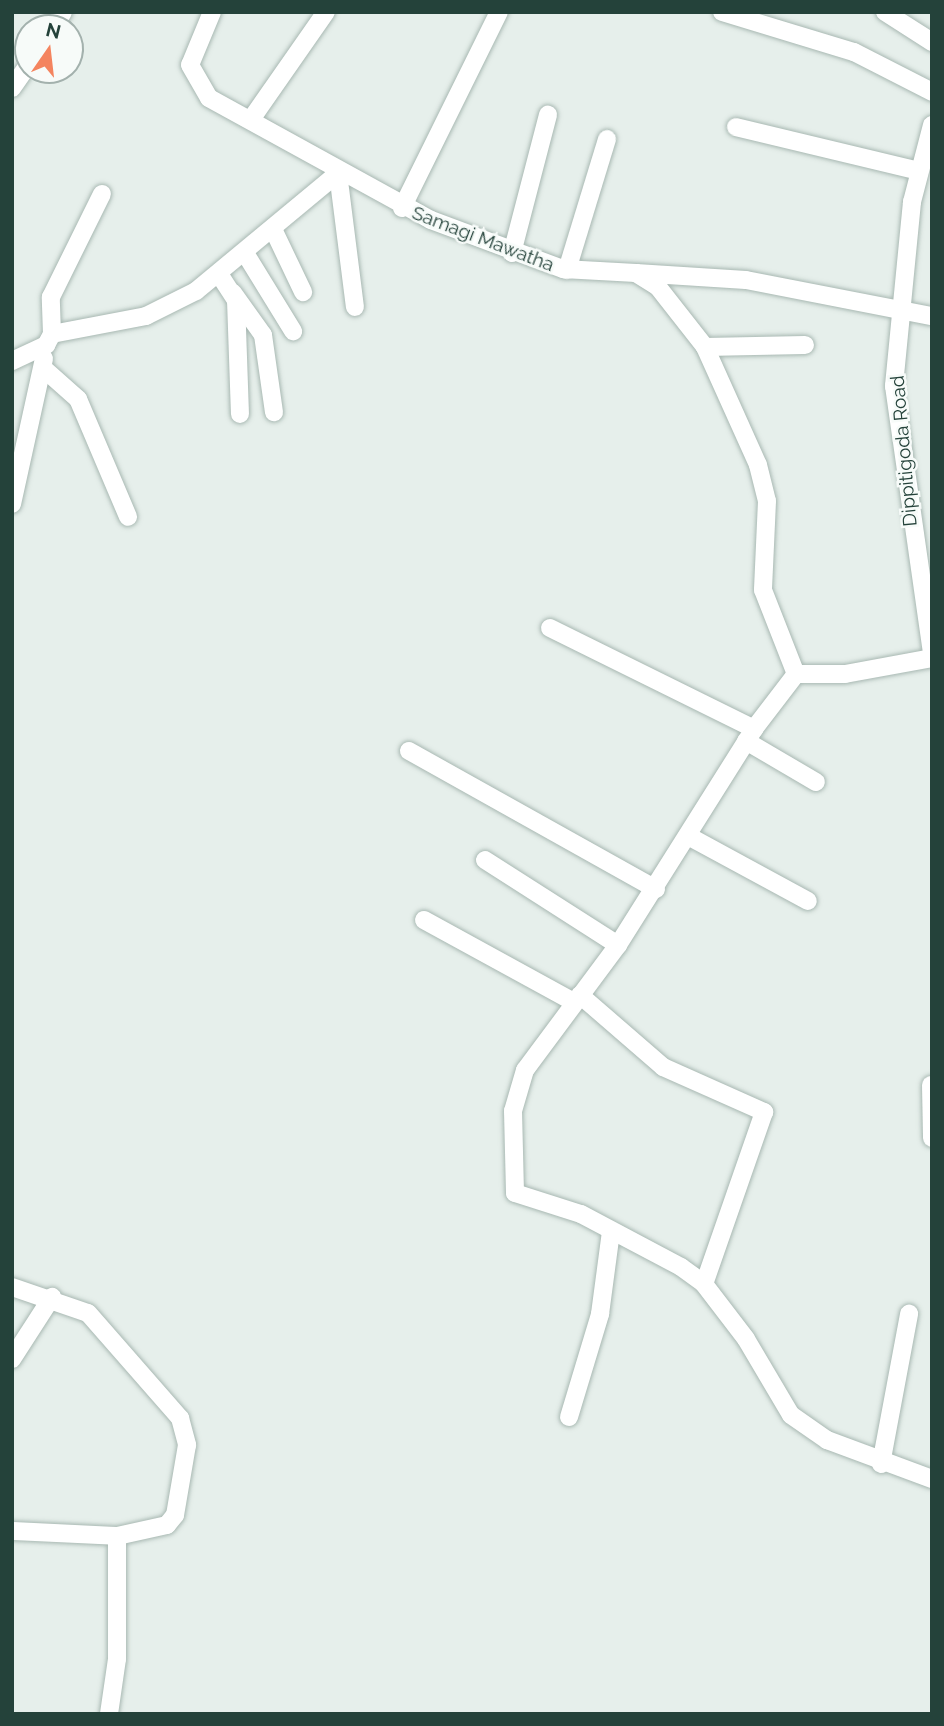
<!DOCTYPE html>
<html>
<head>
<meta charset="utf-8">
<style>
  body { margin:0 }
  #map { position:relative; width:944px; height:1726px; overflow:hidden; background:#e6efeb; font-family:Raleway,sans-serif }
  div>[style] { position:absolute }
  .roads { filter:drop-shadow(0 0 2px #a8b8b2) drop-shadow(0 0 2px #a8b8b2) }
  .minor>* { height:18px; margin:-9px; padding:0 9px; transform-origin:9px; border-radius:9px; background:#fff }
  span { translate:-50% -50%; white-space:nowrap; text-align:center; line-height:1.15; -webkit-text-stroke:5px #f7fbf9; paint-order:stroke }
  .street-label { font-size:19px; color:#24423a }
  .frame { position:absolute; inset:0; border:14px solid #24423a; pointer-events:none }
  .north { position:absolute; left:14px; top:14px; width:70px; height:70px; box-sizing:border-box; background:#f7fbf9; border:2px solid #a3b1ad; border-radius:50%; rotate:14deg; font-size:19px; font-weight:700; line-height:28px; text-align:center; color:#24423a }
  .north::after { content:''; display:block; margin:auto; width:24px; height:32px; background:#f4845f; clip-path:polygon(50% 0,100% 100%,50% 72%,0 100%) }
</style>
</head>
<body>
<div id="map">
  <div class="roads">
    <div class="minor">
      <i style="left:212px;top:12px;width:57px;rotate:112.5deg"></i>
      <i style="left:190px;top:65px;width:38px;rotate:60deg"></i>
      <i style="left:209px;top:98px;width:253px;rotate:28.8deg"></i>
      <i style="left:431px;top:220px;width:141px;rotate:20.4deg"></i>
      <i style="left:563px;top:269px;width:73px;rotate:3.1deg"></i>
      <i style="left:636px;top:273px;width:26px;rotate:32deg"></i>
      <i style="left:658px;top:287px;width:76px;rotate:51.9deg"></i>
      <i style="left:705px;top:347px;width:129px;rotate:65.8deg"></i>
      <i style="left:758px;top:465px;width:37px;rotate:76deg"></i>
      <i style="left:767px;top:501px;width:89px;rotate:92.6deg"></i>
      <i style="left:763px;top:590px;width:90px;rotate:68.6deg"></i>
      <i style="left:796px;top:674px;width:49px"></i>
      <i style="left:845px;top:674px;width:88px;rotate:-10.4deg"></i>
      <i style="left:722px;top:12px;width:138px;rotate:16.9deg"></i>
      <i style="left:854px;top:52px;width:88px;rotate:27.1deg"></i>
      <i style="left:885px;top:12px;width:56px;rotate:32.6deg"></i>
      <i style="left:53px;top:28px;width:19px;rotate:-58deg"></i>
      <i style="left:12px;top:88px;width:28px;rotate:-55deg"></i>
      <i style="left:252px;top:118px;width:129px;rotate:-55.1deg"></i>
      <i style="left:932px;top:125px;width:80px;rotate:104.6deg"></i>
      <i style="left:912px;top:202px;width:185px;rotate:95.6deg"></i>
      <i style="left:894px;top:386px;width:270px;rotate:81.9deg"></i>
      <i style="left:736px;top:127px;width:188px;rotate:13.5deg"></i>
      <i style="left:338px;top:173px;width:135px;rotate:82.8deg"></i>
      <i style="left:402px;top:208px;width:219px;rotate:-63.7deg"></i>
      <i style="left:273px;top:229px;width:70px;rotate:64.5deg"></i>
      <i style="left:245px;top:253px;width:92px;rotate:58.4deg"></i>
      <i style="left:512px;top:253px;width:143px;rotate:-75.4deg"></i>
      <i style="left:567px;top:270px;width:137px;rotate:-73deg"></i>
      <i style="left:636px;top:273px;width:110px;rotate:3.6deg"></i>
      <i style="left:746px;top:280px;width:189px;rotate:11deg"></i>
      <i style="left:219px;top:274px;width:31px;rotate:57deg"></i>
      <i style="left:236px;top:300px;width:114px;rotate:88deg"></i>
      <i style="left:233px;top:293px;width:52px;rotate:54.5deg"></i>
      <i style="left:263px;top:335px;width:78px;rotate:81.9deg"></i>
      <i style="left:52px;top:334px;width:37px;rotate:-92deg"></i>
      <i style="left:51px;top:297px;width:115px;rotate:-63.7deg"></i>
      <i style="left:705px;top:347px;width:100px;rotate:-1.1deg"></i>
      <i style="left:12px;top:361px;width:38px;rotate:-25deg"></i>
      <i style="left:46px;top:345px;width:13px;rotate:-61deg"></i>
      <i style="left:52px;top:334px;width:96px;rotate:-10.8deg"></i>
      <i style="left:146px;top:316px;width:56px;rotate:-26.6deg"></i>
      <i style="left:196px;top:291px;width:185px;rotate:-39.7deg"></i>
      <i style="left:43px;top:368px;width:47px;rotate:41.5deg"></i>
      <i style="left:78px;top:399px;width:128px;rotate:67deg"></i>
      <i style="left:12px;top:504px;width:149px;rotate:-77.6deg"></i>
      <i style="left:550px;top:628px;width:228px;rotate:26.3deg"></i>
      <i style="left:796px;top:674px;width:69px;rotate:127.4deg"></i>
      <i style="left:754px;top:729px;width:255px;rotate:122.2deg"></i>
      <i style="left:618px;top:945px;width:156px;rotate:126.6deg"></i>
      <i style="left:525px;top:1070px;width:43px;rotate:106.3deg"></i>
      <i style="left:513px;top:1111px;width:82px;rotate:88.6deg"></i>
      <i style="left:515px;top:1193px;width:69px;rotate:17.7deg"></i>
      <i style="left:581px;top:1214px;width:113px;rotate:27.9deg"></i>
      <i style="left:681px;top:1267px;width:29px;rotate:36deg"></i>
      <i style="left:704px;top:1284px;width:69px;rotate:52.6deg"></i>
      <i style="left:746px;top:1339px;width:88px;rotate:59.4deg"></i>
      <i style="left:791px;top:1415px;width:44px;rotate:34.8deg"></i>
      <i style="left:827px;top:1440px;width:112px;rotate:20.4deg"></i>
      <i style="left:746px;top:741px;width:81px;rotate:30.4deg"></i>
      <i style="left:409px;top:751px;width:283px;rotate:29.2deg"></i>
      <i style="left:690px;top:837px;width:134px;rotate:28.5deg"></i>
      <i style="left:485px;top:860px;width:158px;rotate:32.6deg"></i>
      <i style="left:424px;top:920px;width:171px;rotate:28.7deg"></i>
      <i style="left:580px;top:995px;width:110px;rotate:40.9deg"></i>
      <i style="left:663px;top:1067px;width:111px;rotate:24deg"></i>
      <i style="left:764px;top:1112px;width:182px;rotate:109.2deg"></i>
      <i style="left:931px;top:1085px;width:53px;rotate:88.9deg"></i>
      <i style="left:12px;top:1287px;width:80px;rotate:18.9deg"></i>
      <i style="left:88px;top:1313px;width:140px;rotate:48.8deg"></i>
      <i style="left:180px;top:1418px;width:28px;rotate:75deg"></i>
      <i style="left:187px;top:1445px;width:71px;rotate:99.7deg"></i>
      <i style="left:175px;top:1515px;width:13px;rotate:129deg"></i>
      <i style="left:167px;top:1525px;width:51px;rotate:167.6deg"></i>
      <i style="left:117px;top:1536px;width:123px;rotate:90deg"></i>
      <i style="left:117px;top:1659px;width:56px;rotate:98.3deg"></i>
      <i style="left:12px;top:1359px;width:74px;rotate:-57.2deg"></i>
      <i style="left:569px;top:1417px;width:108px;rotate:-73.2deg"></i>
      <i style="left:600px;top:1314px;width:83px;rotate:-82.4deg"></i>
      <i style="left:881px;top:1464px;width:153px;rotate:-79.4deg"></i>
      <i style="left:12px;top:1531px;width:105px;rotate:2.7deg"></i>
    </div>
  </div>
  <div class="street-label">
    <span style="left:483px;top:239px;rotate:21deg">Samagi Mawatha</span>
    <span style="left:904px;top:451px;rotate:-95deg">Dippitigoda Road</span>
  </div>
  <div class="frame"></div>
  <div class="north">N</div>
</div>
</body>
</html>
